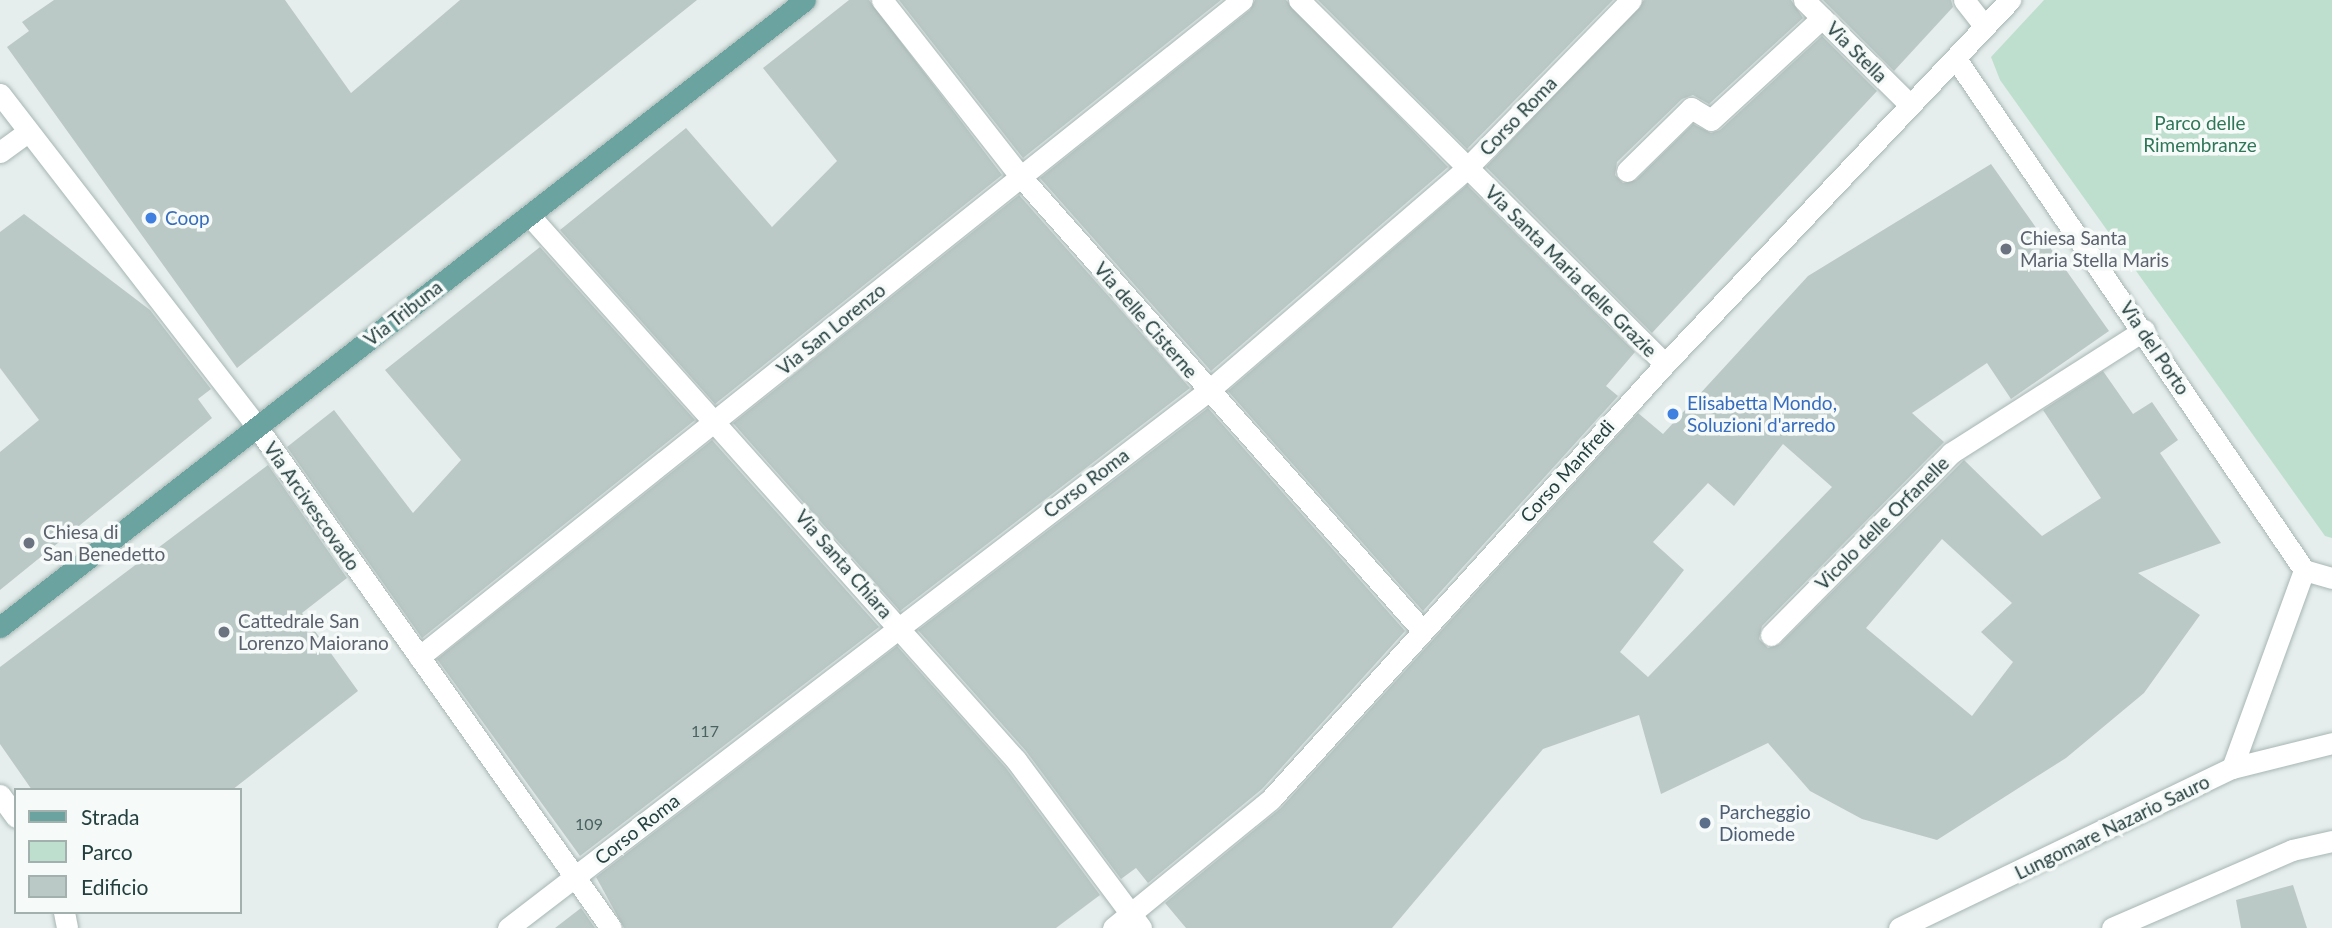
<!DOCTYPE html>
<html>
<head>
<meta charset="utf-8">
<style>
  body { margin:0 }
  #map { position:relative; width:2332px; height:928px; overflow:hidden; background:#e5eeec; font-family:Lato,sans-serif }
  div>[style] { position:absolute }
  .green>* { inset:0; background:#bfdfce }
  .building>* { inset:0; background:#bbc9c6 }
  .roads { filter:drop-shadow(0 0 2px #a7b6b4) drop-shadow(0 0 2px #a7b6b4) }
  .minor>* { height:21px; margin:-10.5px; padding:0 10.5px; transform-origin:10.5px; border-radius:10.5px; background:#fff }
  .major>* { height:21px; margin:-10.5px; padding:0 10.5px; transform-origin:10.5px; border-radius:10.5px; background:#6ba3a0 }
  .dots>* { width:19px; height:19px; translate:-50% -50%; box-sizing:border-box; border:4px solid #f6faf9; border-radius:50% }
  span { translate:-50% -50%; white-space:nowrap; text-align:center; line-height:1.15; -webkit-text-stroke:7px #f6faf9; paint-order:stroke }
  .number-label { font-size:16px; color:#4a6260 }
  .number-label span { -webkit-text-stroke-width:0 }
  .street-label { font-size:19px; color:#24403e }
  .park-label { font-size:19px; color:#2f7759 }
  .shop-label { font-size:19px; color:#366cbe }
  .left { translate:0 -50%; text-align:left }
  .worship-label { font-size:19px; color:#5b616d }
  .service-label { font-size:19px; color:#4e5e75 }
  .legend { position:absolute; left:14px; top:788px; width:228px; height:126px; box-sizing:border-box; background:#f6faf9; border:2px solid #a2b0ae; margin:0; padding:9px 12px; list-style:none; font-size:21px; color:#24403e }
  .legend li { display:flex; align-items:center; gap:14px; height:35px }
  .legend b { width:35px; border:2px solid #a2b0ae }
</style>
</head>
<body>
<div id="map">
  <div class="green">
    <i style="clip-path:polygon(2044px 0,2332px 0,2332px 538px,2325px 536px,2000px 80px,1991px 57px)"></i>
  </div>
  <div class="building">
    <i style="clip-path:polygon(54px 0,285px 0,351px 93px,460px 0,697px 0,237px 368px,7px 47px,29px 31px,22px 22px)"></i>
    <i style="clip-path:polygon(849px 0,869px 0,1002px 175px,715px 404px,560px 230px,686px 128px,772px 227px,837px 161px,763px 68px)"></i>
    <i style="clip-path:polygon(899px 0,1221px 0,1023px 158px)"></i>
    <i style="clip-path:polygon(1255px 0,1286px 0,1448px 167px,1211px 371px,1040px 178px,1250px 10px)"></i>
    <i style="clip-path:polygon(1318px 0,1613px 0,1467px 149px)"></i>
    <i style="clip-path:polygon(1644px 0,1791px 0,1803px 18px,1709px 104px,1693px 95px,1682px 99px,1617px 162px,1615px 175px,1623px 183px,1636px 180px,1693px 124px,1711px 133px,1720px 130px,1822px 36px,1877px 91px,1652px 333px,1486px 167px)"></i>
    <i style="clip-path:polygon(1823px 0,1951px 0,1953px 7px,1894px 71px)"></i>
    <i style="clip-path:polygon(evenodd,1991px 164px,2109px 331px,2011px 399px,1987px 363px,1912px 413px,1944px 442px,1762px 626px,1759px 639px,1768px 648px,1780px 644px,1964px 460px,2042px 536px,2101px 498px,2043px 410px,2103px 371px,2133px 414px,2152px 402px,2178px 440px,2160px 453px,2221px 543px,2138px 573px,2200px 615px,2144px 693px,2066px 758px,1937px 840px,1862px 819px,1810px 791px,1768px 743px,1661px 794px,1639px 715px,1543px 749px,1392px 928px,1186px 928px,1165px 903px,1281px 808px,1638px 413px,1663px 434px,1808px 276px,1991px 164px,1783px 444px,1832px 487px,1648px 677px,1620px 652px,1684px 570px,1653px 542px,1708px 483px,1734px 506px,1783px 444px,1991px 164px,1942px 539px,2012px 603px,1981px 632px,2013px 662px,1972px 716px,1866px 628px,1942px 539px)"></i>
    <i style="clip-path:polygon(1467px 185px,1635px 352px,1606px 386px,1618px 396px,1423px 611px,1228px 391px)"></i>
    <i style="clip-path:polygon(1019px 195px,1190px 388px,900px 611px,733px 423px)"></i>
    <i style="clip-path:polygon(24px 214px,150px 310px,211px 389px,198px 399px,212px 418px,0 590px,0 452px,39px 420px,0 368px,0 232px)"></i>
    <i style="clip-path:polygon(540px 247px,695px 420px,422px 638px,287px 447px,334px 410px,413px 513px,461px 460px,385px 370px)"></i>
    <i style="clip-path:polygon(1208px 408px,1405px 631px,1262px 789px,1148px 883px,1136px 868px,1121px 879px,1026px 751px,918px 630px)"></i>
    <i style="clip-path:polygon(712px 440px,879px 627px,580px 856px,437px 659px)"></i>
    <i style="clip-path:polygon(268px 465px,347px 578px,302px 613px,358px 691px,232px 790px,32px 790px,0 744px,0 667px)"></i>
    <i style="clip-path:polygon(897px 646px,1006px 768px,1100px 895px,1056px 928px,624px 928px,596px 877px)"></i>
    <i style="clip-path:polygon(2293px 885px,2307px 928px,2241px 928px,2236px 900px)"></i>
    <i style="clip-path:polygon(581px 908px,595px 928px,555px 928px)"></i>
  </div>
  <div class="roads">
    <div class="minor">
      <i style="left:882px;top:0;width:225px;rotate:51.9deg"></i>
      <i style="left:1021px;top:177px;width:605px;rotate:48.48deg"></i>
      <i style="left:1299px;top:0;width:516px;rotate:44.84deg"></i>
      <i style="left:1804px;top:0;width:149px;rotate:44.7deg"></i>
      <i style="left:1964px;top:0;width:34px;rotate:52deg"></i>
      <i style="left:1956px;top:59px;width:618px;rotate:55.74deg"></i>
      <i style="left:2304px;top:570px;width:29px;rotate:16deg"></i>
      <i style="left:0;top:94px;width:421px;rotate:52.3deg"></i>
      <i style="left:257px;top:427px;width:613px;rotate:54.76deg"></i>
      <i style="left:0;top:152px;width:34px;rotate:-36deg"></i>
      <i style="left:1627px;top:171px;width:90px;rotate:-44.5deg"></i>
      <i style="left:1691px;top:108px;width:23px;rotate:31deg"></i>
      <i style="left:1711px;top:120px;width:151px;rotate:-42.6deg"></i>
      <i style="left:529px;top:215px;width:731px;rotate:48.22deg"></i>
      <i style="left:1016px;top:760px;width:209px;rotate:53.3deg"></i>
      <i style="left:1771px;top:635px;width:256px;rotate:-45.3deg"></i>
      <i style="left:1951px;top:453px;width:229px;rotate:-32.5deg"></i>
      <i style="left:419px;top:657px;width:1053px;rotate:-38.6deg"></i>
      <i style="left:2232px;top:768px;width:211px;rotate:-70deg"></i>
      <i style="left:0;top:795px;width:27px;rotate:54deg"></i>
      <i style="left:64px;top:912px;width:16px;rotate:79deg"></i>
      <i style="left:508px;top:928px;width:882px;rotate:-37.49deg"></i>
      <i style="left:1208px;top:391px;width:343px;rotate:-40.7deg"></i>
      <i style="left:1468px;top:167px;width:233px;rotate:-45.7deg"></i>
      <i style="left:1113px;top:928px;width:204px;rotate:-39.2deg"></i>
      <i style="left:1271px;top:799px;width:587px;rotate:-47.83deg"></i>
      <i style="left:1665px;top:364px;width:502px;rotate:-46.54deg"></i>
      <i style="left:1899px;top:928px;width:369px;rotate:-25.7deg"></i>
      <i style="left:2232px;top:768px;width:103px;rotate:-14deg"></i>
      <i style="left:2112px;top:928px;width:196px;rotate:-23.4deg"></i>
      <i style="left:2292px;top:850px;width:41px;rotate:-12.7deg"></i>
    </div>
    <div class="major">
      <i style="left:0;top:627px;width:1020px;rotate:-37.91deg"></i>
    </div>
  </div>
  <div class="dots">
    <i style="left:151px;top:218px;background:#3f7fe0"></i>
    <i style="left:2006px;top:249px;background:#6b7280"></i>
    <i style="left:1673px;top:414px;background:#3f7fe0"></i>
    <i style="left:29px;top:543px;background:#6b7280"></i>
    <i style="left:224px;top:632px;background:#6b7280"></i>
    <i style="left:1705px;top:823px;background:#5c6f8a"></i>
  </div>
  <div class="number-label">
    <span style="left:705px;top:731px">117</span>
    <span style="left:589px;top:824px">109</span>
  </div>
  <div class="street-label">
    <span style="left:1857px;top:52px;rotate:45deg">Via Stella</span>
    <span style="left:1518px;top:116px;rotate:-46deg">Corso Roma</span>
    <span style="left:1571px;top:271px;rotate:45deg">Via Santa Maria delle Grazie</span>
    <span style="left:403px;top:313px;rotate:-38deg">Via Tribuna</span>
    <span style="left:1146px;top:320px;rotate:49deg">Via delle Cisterne</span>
    <span style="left:831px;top:329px;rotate:-39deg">Via San Lorenzo</span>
    <span style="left:2155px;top:348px;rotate:56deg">Via del Porto</span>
    <span style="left:1567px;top:471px;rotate:-48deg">Corso Manfredi</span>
    <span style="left:1086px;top:483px;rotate:-37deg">Corso Roma</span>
    <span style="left:312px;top:506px;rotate:55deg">Via Arcivescovado</span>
    <span style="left:1882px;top:523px;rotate:-45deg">Vicolo delle Orfanelle</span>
    <span style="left:844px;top:564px;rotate:49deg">Via Santa Chiara</span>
    <span style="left:2112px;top:827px;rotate:-26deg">Lungomare Nazario Sauro</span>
    <span style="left:637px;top:829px;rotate:-38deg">Corso Roma</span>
  </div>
  <div class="park-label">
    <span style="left:2200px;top:134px">Parco delle<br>Rimembranze</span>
  </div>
  <div class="shop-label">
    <span class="left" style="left:165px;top:218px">Coop</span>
    <span class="left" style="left:1687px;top:414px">Elisabetta Mondo,<br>Soluzioni d'arredo</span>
  </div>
  <div class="worship-label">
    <span class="left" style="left:2020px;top:249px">Chiesa Santa<br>Maria Stella Maris</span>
    <span class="left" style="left:43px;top:543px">Chiesa di<br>San Benedetto</span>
    <span class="left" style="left:238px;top:632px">Cattedrale San<br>Lorenzo Maiorano</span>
  </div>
  <div class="service-label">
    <span class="left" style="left:1719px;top:823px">Parcheggio<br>Diomede</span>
  </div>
  <ul class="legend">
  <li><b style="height:9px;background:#6ba3a0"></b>Strada</li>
  <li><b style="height:19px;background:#bfdfce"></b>Parco</li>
  <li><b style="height:19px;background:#bbc9c6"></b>Edificio</li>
  </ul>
</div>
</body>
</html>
